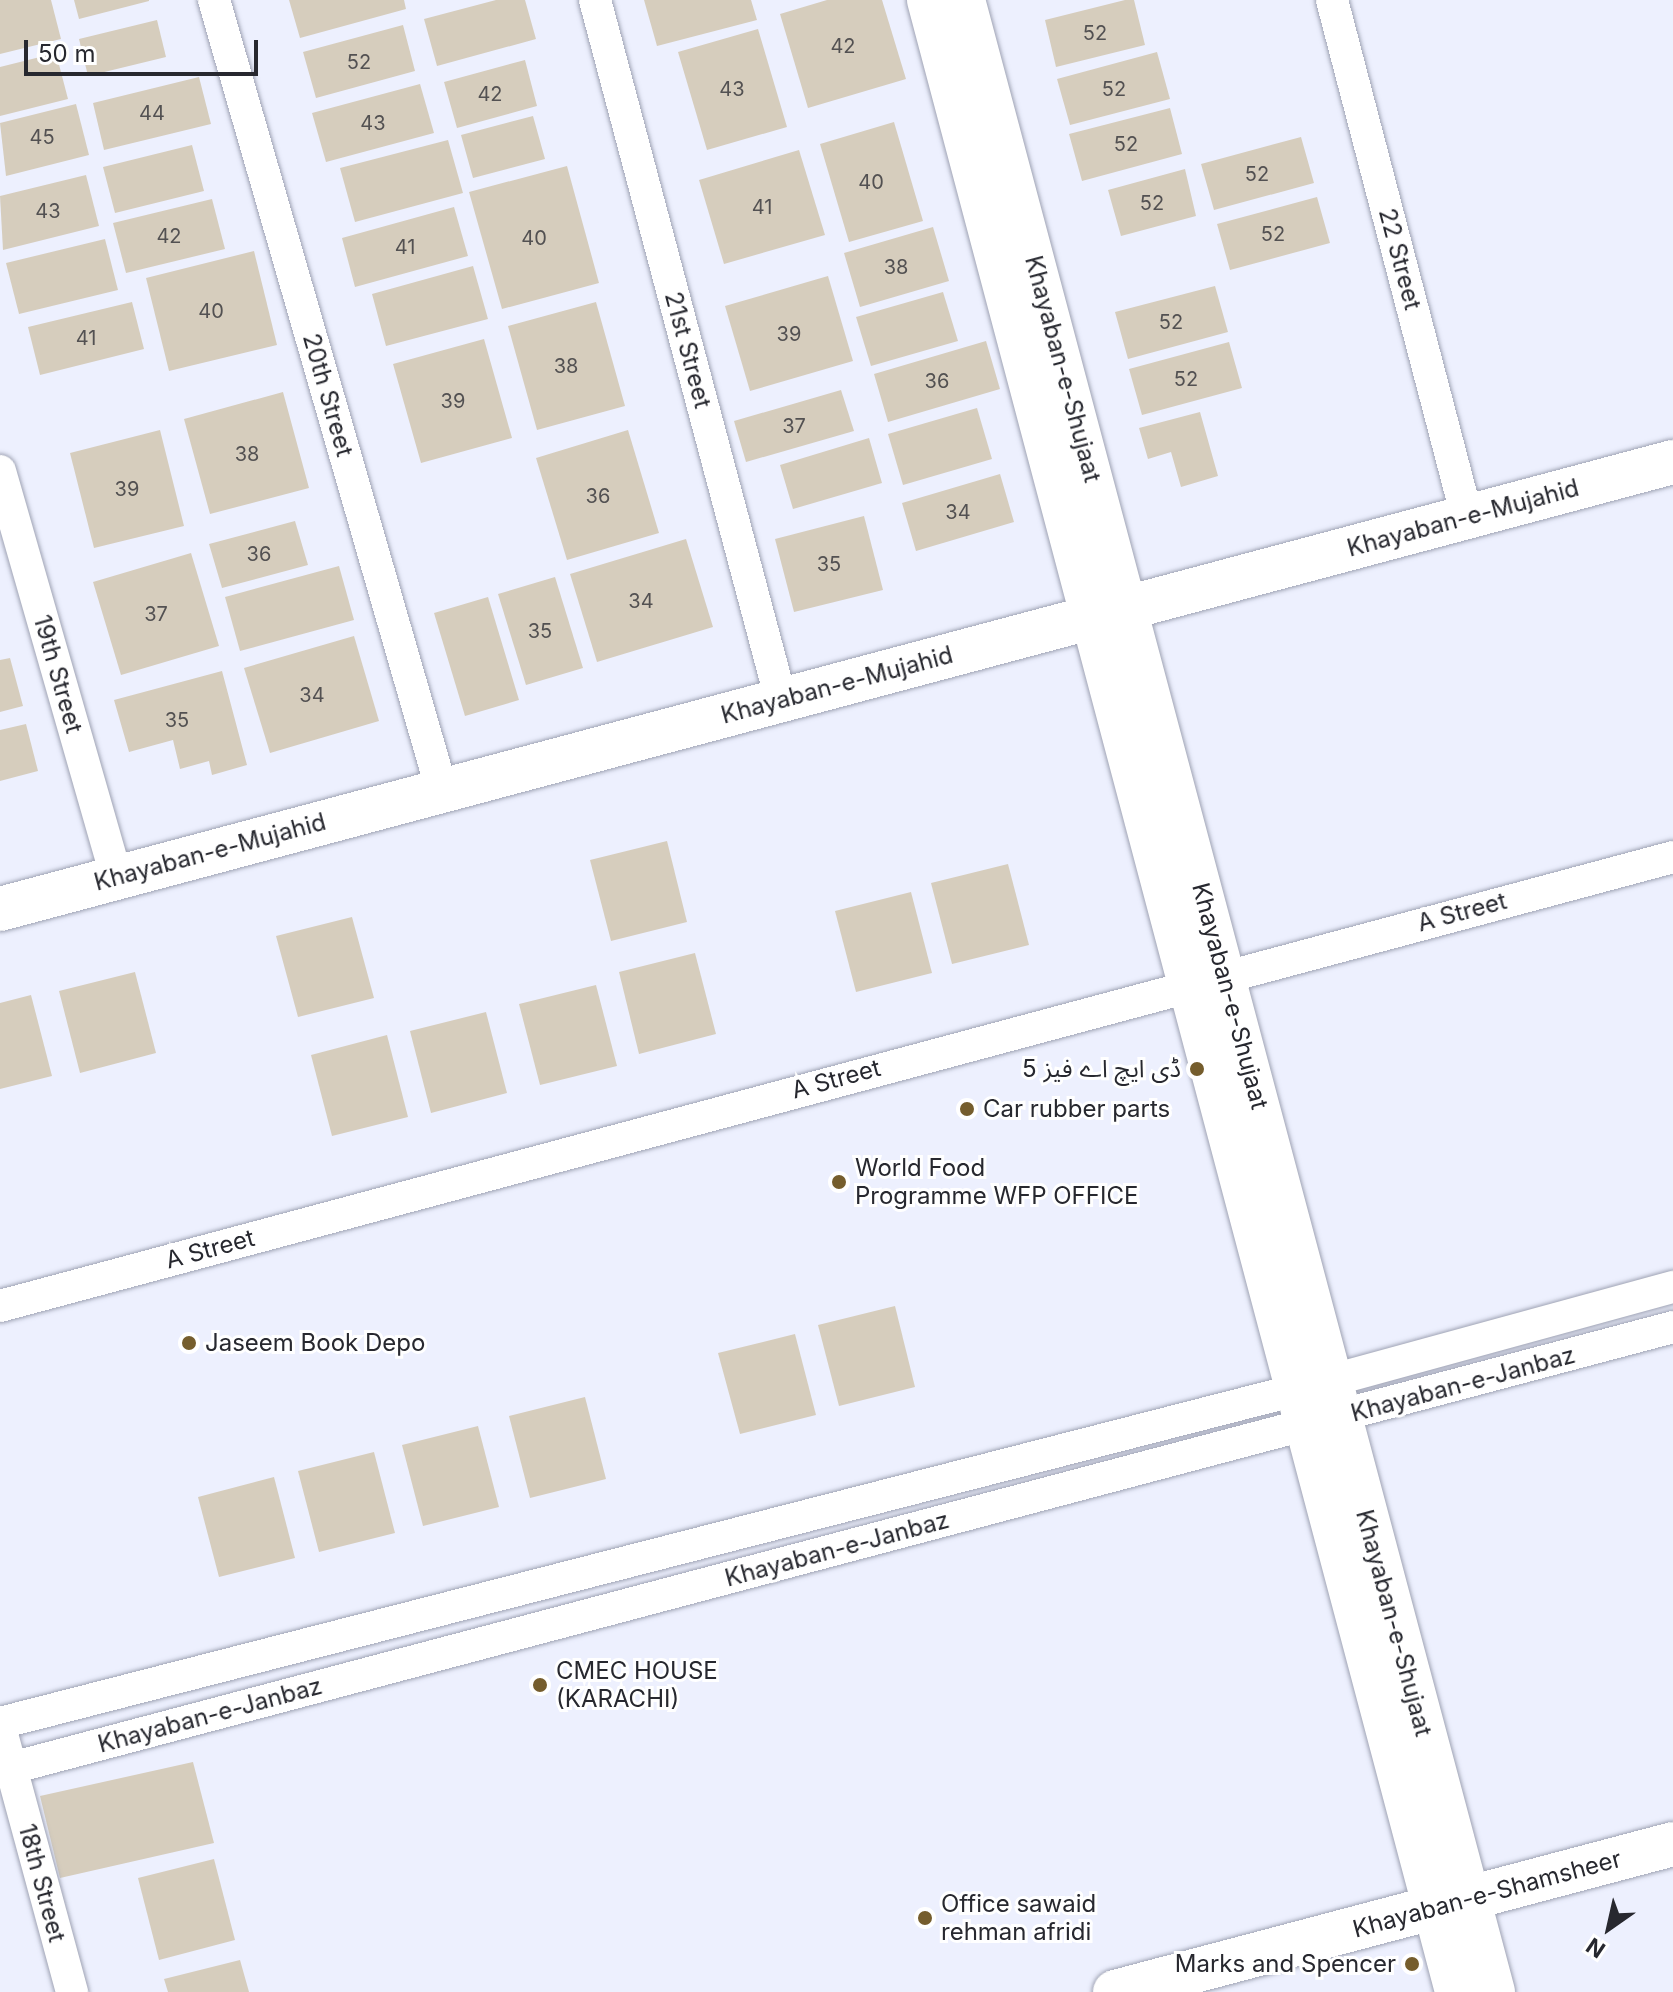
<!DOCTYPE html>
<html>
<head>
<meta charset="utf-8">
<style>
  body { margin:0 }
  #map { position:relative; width:1673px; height:1992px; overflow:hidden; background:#edf0fe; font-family:Inter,"Noto Sans Arabic",sans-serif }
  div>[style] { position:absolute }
  .building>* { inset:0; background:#d6cdbd }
  .roads { filter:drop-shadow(0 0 2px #9fa3b4) drop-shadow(0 0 2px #9fa3b4) }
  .minor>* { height:32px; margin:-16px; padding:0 16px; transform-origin:16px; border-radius:16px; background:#fff }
  .secondary>* { height:44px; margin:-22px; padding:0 22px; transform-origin:22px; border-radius:22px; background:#fff }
  .dots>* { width:22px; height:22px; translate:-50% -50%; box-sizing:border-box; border:4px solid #fff; border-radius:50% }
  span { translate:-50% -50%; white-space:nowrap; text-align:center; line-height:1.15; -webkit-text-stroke:6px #fff; paint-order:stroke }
  .number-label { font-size:20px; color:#535152 }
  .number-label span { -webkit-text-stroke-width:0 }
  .street-label { font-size:24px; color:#27282f }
  .poi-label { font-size:24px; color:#27282f }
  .right { translate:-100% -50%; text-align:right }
  .left { translate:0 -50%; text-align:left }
  .north { position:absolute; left:1569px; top:1888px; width:80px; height:80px; -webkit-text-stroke:6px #fff; paint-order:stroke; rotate:214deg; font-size:22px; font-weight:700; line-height:32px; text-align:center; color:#27282f }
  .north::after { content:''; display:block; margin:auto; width:28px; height:36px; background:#27282f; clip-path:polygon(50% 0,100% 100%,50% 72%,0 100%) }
  .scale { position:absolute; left:24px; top:40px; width:234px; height:36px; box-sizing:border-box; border:4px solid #27282f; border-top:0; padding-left:10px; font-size:24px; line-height:28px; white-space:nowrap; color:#27282f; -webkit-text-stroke:6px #fff; paint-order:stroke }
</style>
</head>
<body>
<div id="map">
  <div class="building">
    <i style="clip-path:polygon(0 0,51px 0,61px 39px,0 54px)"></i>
    <i style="clip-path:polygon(74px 0,149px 0,149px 1px,79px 19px)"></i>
    <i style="clip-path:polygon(289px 0,404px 0,406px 9px,300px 38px)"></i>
    <i style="clip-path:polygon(496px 0,525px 0,536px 39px,437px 66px,424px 19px)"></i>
    <i style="clip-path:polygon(644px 0,751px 0,757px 20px,657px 46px)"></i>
    <i style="clip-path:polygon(827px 0,882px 0,906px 79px,808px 108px,780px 14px)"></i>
    <i style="clip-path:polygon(1125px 0,1134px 0,1145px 45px,1056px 67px,1045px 20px)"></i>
    <i style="clip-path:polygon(157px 20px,166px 57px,88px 76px,79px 39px)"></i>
    <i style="clip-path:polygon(403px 25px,415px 71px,316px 98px,303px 52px)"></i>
    <i style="clip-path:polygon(758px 29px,787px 127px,707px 150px,678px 52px)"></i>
    <i style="clip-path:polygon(1157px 52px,1170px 99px,1070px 125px,1057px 79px)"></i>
    <i style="clip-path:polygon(56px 53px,68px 99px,0 116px,0 67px)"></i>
    <i style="clip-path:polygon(525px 60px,537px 106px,457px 128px,444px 82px)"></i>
    <i style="clip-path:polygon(199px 77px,211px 124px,104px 150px,93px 103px)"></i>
    <i style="clip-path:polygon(420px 84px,434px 133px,326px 162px,312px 113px)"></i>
    <i style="clip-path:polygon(76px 104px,89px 155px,6px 176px,0 123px)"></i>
    <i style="clip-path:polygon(1170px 108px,1182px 154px,1082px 181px,1069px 134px)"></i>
    <i style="clip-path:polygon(533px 116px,545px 159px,473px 178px,461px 135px)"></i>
    <i style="clip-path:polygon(894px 122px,923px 221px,849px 242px,820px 144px)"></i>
    <i style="clip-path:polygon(1301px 137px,1314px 183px,1214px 210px,1201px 164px)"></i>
    <i style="clip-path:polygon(448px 140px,463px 193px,355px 222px,340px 168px)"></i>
    <i style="clip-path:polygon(192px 145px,204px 191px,115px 213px,103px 167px)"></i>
    <i style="clip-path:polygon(799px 150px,825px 235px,724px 264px,699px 180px)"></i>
    <i style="clip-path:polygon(567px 166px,599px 283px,502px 309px,469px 192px)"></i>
    <i style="clip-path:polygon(1185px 169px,1196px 216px,1121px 236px,1108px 190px)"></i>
    <i style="clip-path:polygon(86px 175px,99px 226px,3px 250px,0 196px)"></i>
    <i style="clip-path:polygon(1317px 197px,1330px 243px,1230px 270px,1217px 224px)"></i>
    <i style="clip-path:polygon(212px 199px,225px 249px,126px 273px,113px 223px)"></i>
    <i style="clip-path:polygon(454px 207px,468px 256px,355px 287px,342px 238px)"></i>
    <i style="clip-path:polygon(933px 227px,949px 281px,860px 307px,844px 253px)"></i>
    <i style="clip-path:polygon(105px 239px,118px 290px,19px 314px,6px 263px)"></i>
    <i style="clip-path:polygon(254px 251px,277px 345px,169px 371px,146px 278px)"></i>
    <i style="clip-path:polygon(473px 266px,488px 319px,386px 346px,372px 294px)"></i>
    <i style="clip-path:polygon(828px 276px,853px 361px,750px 391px,725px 306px)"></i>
    <i style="clip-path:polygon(1215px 286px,1228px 332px,1128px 359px,1115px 312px)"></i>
    <i style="clip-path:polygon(943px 292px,958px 341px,871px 366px,856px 317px)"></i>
    <i style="clip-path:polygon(132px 302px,144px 349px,40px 375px,28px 327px)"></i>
    <i style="clip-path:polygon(596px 302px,625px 406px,537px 430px,508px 326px)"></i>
    <i style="clip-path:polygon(484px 339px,512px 438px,421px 463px,393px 364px)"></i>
    <i style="clip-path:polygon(986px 341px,1000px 389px,888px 422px,874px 374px)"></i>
    <i style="clip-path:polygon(1229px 342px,1242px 388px,1142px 415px,1129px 369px)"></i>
    <i style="clip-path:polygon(841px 390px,854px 431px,746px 462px,734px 421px)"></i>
    <i style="clip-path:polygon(283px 392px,309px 488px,210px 514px,184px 419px)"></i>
    <i style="clip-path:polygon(977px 408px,992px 459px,903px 485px,888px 434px)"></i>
    <i style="clip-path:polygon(1200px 412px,1218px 476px,1181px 487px,1171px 452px,1148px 459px,1139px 428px)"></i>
    <i style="clip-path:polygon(160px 430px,184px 526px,94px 548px,70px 453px)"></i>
    <i style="clip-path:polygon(628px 430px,659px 533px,567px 560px,536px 458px)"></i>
    <i style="clip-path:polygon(869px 438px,882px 483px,793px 509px,780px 465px)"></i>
    <i style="clip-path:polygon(1000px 474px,1014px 522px,916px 551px,902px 503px)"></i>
    <i style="clip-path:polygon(864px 516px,883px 590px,794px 612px,775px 539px)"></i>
    <i style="clip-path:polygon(295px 521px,308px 565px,222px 588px,209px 544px)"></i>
    <i style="clip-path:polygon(686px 539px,713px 627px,597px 662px,570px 574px)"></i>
    <i style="clip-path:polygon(191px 553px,219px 646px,121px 675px,93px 582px)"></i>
    <i style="clip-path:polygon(339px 566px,354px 620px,240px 651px,225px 597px)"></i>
    <i style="clip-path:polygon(555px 577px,583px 668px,526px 685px,498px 594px)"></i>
    <i style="clip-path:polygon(488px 597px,519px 700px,465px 716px,434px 613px)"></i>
    <i style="clip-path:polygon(354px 636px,379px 721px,270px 753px,244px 668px)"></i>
    <i style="clip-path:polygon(10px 658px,23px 706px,0 712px,0 660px)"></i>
    <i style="clip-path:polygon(222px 671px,247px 765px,212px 775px,209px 761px,180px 769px,173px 740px,129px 752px,114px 700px)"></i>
    <i style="clip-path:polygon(26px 724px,38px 771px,0 781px,0 730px)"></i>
    <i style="clip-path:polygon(667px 841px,687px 922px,611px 941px,590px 860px)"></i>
    <i style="clip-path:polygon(1008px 864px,1029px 945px,952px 964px,931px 883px)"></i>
    <i style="clip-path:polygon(911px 892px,932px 973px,856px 992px,835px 911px)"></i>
    <i style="clip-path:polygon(352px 917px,374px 998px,298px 1017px,276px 936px)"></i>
    <i style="clip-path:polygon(695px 953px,716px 1034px,639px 1054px,619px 972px)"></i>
    <i style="clip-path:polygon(135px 972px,156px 1053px,80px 1073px,59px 991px)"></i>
    <i style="clip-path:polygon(596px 985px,617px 1066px,540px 1085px,519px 1004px)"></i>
    <i style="clip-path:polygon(31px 995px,52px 1076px,0 1089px,0 1003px)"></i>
    <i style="clip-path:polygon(486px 1012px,507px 1093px,431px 1113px,410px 1031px)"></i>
    <i style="clip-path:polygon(387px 1035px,408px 1117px,332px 1136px,311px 1055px)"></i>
    <i style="clip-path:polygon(895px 1306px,915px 1387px,839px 1406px,818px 1325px)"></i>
    <i style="clip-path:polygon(795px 1334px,816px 1415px,740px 1434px,718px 1353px)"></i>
    <i style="clip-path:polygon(585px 1397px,606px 1479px,530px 1498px,509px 1416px)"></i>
    <i style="clip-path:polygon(478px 1426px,499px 1507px,423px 1526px,402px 1445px)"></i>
    <i style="clip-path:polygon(374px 1452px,395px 1533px,319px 1552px,298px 1471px)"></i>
    <i style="clip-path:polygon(274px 1477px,295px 1558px,219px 1577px,198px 1497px)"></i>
    <i style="clip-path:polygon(193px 1762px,214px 1843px,60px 1878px,40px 1796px)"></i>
    <i style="clip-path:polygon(214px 1859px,235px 1940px,159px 1960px,138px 1878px)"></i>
    <i style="clip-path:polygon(240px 1960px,249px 1992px,168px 1992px,164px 1979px)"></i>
  </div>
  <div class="roads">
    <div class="minor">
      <i style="left:214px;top:0;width:823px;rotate:73.92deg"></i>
      <i style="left:595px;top:0;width:724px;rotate:75.12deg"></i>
      <i style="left:1332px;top:0;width:534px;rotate:75.37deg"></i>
      <i style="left:0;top:471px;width:423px;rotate:74deg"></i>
      <i style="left:0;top:1306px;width:1732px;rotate:-15.02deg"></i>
      <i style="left:0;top:1723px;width:1338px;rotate:-14.41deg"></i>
      <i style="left:1296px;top:1390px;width:391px;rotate:-15.3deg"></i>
      <i style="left:0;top:1727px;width:275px;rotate:74.8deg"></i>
      <i style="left:0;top:1771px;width:1731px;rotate:-14.86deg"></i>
    </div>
    <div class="secondary">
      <i style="left:929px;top:0;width:2061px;rotate:75.15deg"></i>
      <i style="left:963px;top:0;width:2061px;rotate:75.1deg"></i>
      <i style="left:0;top:909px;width:1732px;rotate:-14.96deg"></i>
      <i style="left:1115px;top:1992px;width:577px;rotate:-14.85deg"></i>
    </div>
  </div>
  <div class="dots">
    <i style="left:1197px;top:1069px;background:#755d2d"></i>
    <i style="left:967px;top:1109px;background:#755d2d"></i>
    <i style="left:839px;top:1182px;background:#755d2d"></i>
    <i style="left:189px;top:1343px;background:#755d2d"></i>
    <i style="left:540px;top:1685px;background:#755d2d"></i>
    <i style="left:925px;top:1918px;background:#755d2d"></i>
    <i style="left:1412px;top:1964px;background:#755d2d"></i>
  </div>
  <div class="number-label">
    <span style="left:1095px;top:33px">52</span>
    <span style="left:843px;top:46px">42</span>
    <span style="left:359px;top:62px">52</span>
    <span style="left:732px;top:89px">43</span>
    <span style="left:1114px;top:89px">52</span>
    <span style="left:490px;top:94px">42</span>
    <span style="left:152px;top:113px">44</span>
    <span style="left:373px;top:123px">43</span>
    <span style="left:42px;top:137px">45</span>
    <span style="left:1126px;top:144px">52</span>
    <span style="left:1257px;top:174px">52</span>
    <span style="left:871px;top:182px">40</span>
    <span style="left:1152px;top:203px">52</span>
    <span style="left:762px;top:207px">41</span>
    <span style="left:48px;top:211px">43</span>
    <span style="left:1273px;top:234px">52</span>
    <span style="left:169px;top:236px">42</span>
    <span style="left:534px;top:238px">40</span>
    <span style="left:405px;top:247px">41</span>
    <span style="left:896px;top:267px">38</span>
    <span style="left:211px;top:311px">40</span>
    <span style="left:1171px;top:322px">52</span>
    <span style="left:789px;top:334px">39</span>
    <span style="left:86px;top:338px">41</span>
    <span style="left:566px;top:366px">38</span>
    <span style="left:1186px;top:379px">52</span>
    <span style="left:937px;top:381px">36</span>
    <span style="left:453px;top:401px">39</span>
    <span style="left:794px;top:426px">37</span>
    <span style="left:247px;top:454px">38</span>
    <span style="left:127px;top:489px">39</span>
    <span style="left:598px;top:496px">36</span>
    <span style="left:958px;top:512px">34</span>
    <span style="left:259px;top:554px">36</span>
    <span style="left:829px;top:564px">35</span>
    <span style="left:641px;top:601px">34</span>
    <span style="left:156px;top:614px">37</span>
    <span style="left:540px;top:631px">35</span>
    <span style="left:312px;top:695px">34</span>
    <span style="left:177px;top:720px">35</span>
  </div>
  <div class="street-label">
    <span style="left:1400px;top:259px;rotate:75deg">22 Street</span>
    <span style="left:688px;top:350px;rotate:75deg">21st Street</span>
    <span style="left:1063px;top:369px;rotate:75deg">Khayaban-e-Shujaat</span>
    <span style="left:328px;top:395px;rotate:74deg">20th Street</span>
    <span style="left:1463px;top:518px;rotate:-15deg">Khayaban-e-Mujahid</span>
    <span style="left:58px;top:674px;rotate:74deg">19th Street</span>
    <span style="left:837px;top:685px;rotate:-15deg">Khayaban-e-Mujahid</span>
    <span style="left:210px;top:852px;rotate:-15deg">Khayaban-e-Mujahid</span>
    <span style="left:1462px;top:912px;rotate:-15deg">A Street</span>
    <span style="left:1230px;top:996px;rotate:75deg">Khayaban-e-Shujaat</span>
    <span style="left:836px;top:1079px;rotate:-15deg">A Street</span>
    <span style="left:210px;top:1249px;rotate:-15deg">A Street</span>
    <span style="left:1463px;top:1384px;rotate:-15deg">Khayaban-e-Janbaz</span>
    <span style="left:837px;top:1549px;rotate:-15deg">Khayaban-e-Janbaz</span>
    <span style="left:1394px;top:1623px;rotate:75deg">Khayaban-e-Shujaat</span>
    <span style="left:210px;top:1715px;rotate:-15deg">Khayaban-e-Janbaz</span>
    <span style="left:42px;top:1883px;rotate:75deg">18th Street</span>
    <span style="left:1487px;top:1894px;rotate:-15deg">Khayaban-e-Shamsheer</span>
  </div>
  <div class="poi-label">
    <span class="right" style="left:1181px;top:1069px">5 ڈی ایچ اے فیز</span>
    <span class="left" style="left:983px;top:1109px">Car rubber parts</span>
    <span class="left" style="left:855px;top:1182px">World Food<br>Programme WFP OFFICE</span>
    <span class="left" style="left:205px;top:1343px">Jaseem Book Depo</span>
    <span class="left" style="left:556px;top:1685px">CMEC HOUSE<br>(KARACHI)</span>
    <span class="left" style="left:941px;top:1918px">Office sawaid<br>rehman afridi</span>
    <span class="right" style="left:1396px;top:1964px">Marks and Spencer</span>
  </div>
  <div class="north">N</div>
  <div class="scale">50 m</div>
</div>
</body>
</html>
